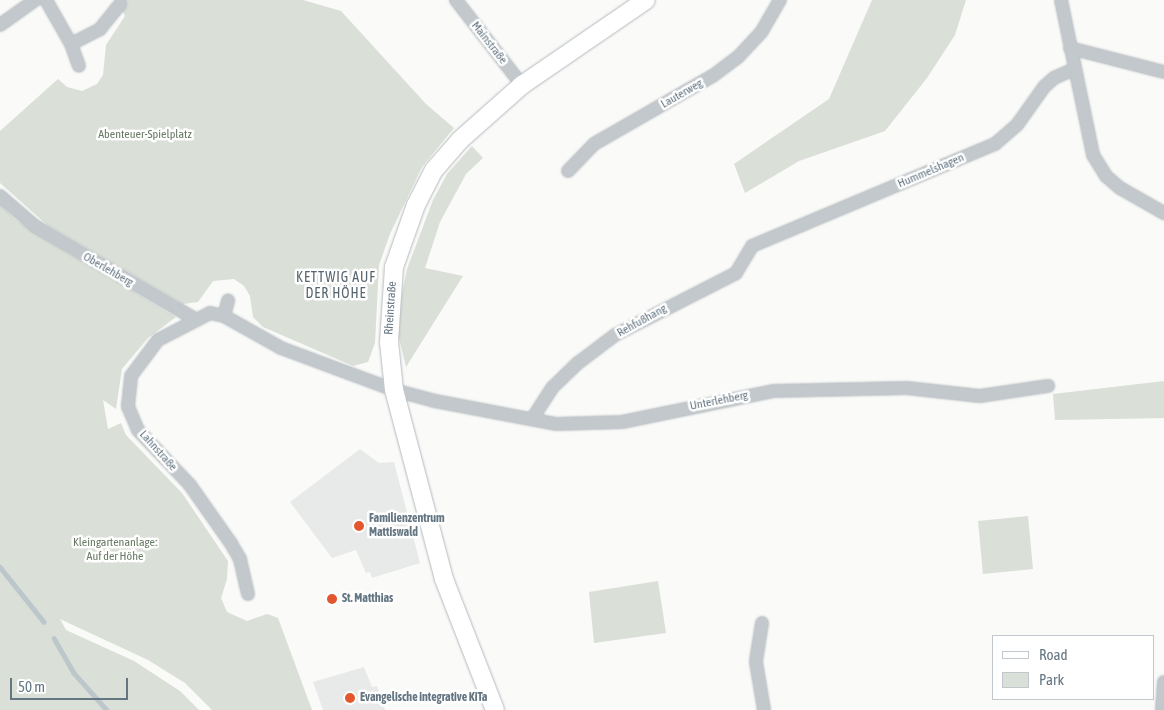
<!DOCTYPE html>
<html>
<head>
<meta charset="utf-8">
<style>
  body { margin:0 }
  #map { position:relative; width:1164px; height:710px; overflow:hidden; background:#fafaf8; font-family:"Asap Condensed",sans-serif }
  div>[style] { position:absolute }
  .built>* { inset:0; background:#e8e9e9 }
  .green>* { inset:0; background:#dadfd7 }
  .stream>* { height:4.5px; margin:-2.25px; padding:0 2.25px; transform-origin:2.25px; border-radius:2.25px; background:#bbc7cb }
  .roads { filter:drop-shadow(0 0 1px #b3babf) drop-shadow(0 0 1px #b3babf) }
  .street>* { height:12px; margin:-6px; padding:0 6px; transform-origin:6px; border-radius:6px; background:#c3c8cc }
  .secondary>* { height:18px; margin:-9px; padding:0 9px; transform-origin:9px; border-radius:9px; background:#fff }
  .dots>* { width:14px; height:14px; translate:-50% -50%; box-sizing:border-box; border:2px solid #fff; border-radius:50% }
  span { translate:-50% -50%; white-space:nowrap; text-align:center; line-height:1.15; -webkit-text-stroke:5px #fff; paint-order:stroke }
  .street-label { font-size:12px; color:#657683 }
  .park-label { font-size:12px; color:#687a64 }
  .poi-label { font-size:12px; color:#657683; font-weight:700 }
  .left { translate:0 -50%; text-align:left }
  .neighbourhood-label { font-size:14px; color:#57646e; letter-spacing:1px }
  .legend { position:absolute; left:992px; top:635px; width:162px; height:65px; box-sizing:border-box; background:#fff; border:1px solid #c1c8cd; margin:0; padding:6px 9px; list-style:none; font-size:15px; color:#657683 }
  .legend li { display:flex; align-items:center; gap:10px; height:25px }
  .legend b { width:25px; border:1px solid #c1c8cd }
  .scale { position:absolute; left:10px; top:678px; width:118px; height:22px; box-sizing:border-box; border:2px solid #657683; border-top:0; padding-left:6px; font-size:15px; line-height:18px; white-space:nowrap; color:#657683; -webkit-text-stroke:4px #fff; paint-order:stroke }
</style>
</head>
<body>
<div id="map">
  <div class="built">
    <i style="clip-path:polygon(360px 449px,379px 463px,394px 462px,420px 563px,372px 578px,370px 572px,366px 573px,356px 550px,332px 558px,290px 502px)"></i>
    <i style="clip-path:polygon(364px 667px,372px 687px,377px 686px,385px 710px,323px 710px,313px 682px)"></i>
  </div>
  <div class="green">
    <i style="clip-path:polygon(117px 0,303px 0,341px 11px,426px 104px,454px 128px,422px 167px,390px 234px,379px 265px,375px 343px,368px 362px,353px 366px,263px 327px,253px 317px,250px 296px,244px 286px,234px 279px,213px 281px,198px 302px,183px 304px,46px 224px,0 183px,0 131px,58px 79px,67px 87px,82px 91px,97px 84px,103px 75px,106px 45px,125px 16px)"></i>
    <i style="clip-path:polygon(872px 0,966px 0,955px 35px,927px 78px,885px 131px,799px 161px,745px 193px,734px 164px,829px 99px)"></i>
    <i style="clip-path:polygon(472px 146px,483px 158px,466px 174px,440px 222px,425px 268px,463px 276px,406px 367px,398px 334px,399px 308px,407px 269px,433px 200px,447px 174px)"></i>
    <i style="clip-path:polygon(0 204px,16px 220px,48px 241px,176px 317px,148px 338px,122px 369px,116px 409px,103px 400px,108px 429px,121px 423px,126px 435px,182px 493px,228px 561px,227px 579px,221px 598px,227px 612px,247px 621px,267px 614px,278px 618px,312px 710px,212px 710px,185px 683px,148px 660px,60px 619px,66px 630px,134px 661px,180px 691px,199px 710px,0 710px)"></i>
    <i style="clip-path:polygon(1164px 381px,1164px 418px,1055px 420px,1053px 394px)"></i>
    <i style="clip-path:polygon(1028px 516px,1033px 569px,983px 574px,978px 521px)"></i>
    <i style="clip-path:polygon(658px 581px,666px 633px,594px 643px,589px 592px)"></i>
  </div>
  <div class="stream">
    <i style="left:0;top:567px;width:70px;rotate:51.3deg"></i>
    <i style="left:54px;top:638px;width:40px;rotate:60.3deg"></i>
    <i style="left:74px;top:673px;width:50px;rotate:48.3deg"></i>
  </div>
  <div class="roads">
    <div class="street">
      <i style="left:46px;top:0;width:51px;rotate:60.4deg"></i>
      <i style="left:71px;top:44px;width:23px;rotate:70deg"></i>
      <i style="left:456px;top:0;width:108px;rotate:52.2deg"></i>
      <i style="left:1061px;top:0;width:158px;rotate:78.3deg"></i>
      <i style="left:1093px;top:155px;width:25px;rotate:58deg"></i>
      <i style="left:1106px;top:176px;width:18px;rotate:41deg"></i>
      <i style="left:1120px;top:188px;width:51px;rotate:29.6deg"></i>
      <i style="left:0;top:25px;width:43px;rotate:-35.5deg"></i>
      <i style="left:71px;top:44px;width:33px;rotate:-27deg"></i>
      <i style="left:100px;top:29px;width:32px;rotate:-51deg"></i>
      <i style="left:1070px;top:48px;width:97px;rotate:14.3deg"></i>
      <i style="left:568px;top:171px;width:37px;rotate:-46deg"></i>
      <i style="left:594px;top:144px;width:138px;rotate:-29.9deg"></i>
      <i style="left:714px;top:75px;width:31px;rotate:-37deg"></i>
      <i style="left:739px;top:56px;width:34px;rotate:-47deg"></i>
      <i style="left:762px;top:31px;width:36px;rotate:-60deg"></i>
      <i style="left:0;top:196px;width:46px;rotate:40.6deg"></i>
      <i style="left:35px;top:226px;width:185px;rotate:30.2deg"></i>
      <i style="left:224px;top:316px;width:16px;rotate:-75deg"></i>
      <i style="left:532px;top:419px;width:38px;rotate:-57deg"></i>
      <i style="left:553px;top:387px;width:35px;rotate:-44deg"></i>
      <i style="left:578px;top:363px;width:46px;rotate:-37.1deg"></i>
      <i style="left:615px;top:335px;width:136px;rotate:-27.1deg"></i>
      <i style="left:736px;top:273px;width:31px;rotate:-59deg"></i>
      <i style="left:752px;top:246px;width:264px;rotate:-22.8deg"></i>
      <i style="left:995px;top:144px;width:29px;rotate:-41deg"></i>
      <i style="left:1017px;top:125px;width:47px;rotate:-54.6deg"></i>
      <i style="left:1044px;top:87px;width:13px;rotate:-42deg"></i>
      <i style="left:1054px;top:78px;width:22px;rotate:-24deg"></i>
      <i style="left:248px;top:594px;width:36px;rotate:-103deg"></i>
      <i style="left:240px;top:559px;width:20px;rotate:-120deg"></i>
      <i style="left:230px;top:542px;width:70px;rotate:-125.1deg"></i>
      <i style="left:190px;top:485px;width:76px;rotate:-133.4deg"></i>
      <i style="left:138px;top:430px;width:26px;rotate:-113deg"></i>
      <i style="left:128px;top:406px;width:30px;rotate:-84deg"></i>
      <i style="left:131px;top:376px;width:45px;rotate:-53.1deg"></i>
      <i style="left:158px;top:340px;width:59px;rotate:-27.4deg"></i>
      <i style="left:210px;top:313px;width:14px;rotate:12deg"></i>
      <i style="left:224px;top:316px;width:65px;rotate:29.3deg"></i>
      <i style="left:281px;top:348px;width:121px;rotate:20.4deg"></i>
      <i style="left:394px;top:390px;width:42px;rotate:15deg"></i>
      <i style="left:435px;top:401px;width:124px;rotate:10.7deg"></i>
      <i style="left:557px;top:424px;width:65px;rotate:-1.8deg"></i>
      <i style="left:622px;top:422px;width:154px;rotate:-11.6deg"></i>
      <i style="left:773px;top:391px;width:134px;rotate:-1.3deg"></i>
      <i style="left:907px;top:388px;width:73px;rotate:6.3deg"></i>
      <i style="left:980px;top:396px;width:69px;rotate:-8.4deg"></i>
      <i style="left:762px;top:623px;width:39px;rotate:99deg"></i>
      <i style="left:756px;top:662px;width:49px;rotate:80.5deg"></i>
      <i style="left:1162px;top:710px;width:28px;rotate:-86deg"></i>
    </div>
    <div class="secondary">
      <i style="left:495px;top:710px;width:141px;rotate:-111.3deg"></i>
      <i style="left:444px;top:579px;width:196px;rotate:-104.8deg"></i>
      <i style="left:394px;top:390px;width:48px;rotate:-95.9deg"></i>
      <i style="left:389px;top:342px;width:75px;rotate:-86.2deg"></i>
      <i style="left:394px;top:267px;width:66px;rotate:-70.5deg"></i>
      <i style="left:416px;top:205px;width:39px;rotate:-63deg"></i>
      <i style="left:434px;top:170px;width:40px;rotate:-49deg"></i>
      <i style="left:460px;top:140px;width:83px;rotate:-41.6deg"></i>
      <i style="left:522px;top:85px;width:150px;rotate:-34.4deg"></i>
    </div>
  </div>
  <div class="dots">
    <i style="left:359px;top:526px;background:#e4572e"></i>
    <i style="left:332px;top:599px;background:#e4572e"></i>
    <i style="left:350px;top:698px;background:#e4572e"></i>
  </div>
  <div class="street-label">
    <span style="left:489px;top:43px;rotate:52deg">Mainstraße</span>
    <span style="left:682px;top:94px;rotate:-30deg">Lauterweg</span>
    <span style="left:931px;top:171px;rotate:-23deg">Hummelshagen</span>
    <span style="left:108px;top:270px;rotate:30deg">Oberlehberg</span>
    <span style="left:391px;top:308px;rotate:-86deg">Rheinstraße</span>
    <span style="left:642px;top:321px;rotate:-29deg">Rehfußhang</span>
    <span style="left:719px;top:401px;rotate:-11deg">Unterlehberg</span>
    <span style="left:158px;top:451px;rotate:48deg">Lahnstraße</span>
  </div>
  <div class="park-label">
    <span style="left:145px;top:135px">Abenteuer-Spielplatz</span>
    <span style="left:115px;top:550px">Kleingartenanlage:<br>Auf der Höhe</span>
  </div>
  <div class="poi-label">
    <span class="left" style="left:369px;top:526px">Familienzentrum<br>Mattiswald</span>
    <span class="left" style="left:342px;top:599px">St. Matthias</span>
    <span class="left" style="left:360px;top:698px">Evangelische integrative KiTa</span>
  </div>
  <div class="neighbourhood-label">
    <span style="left:336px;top:285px">KETTWIG AUF<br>DER HÖHE</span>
  </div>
  <ul class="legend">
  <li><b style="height:6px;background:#fff"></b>Road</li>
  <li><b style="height:14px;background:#dadfd7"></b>Park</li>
  </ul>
  <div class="scale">50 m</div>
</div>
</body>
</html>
